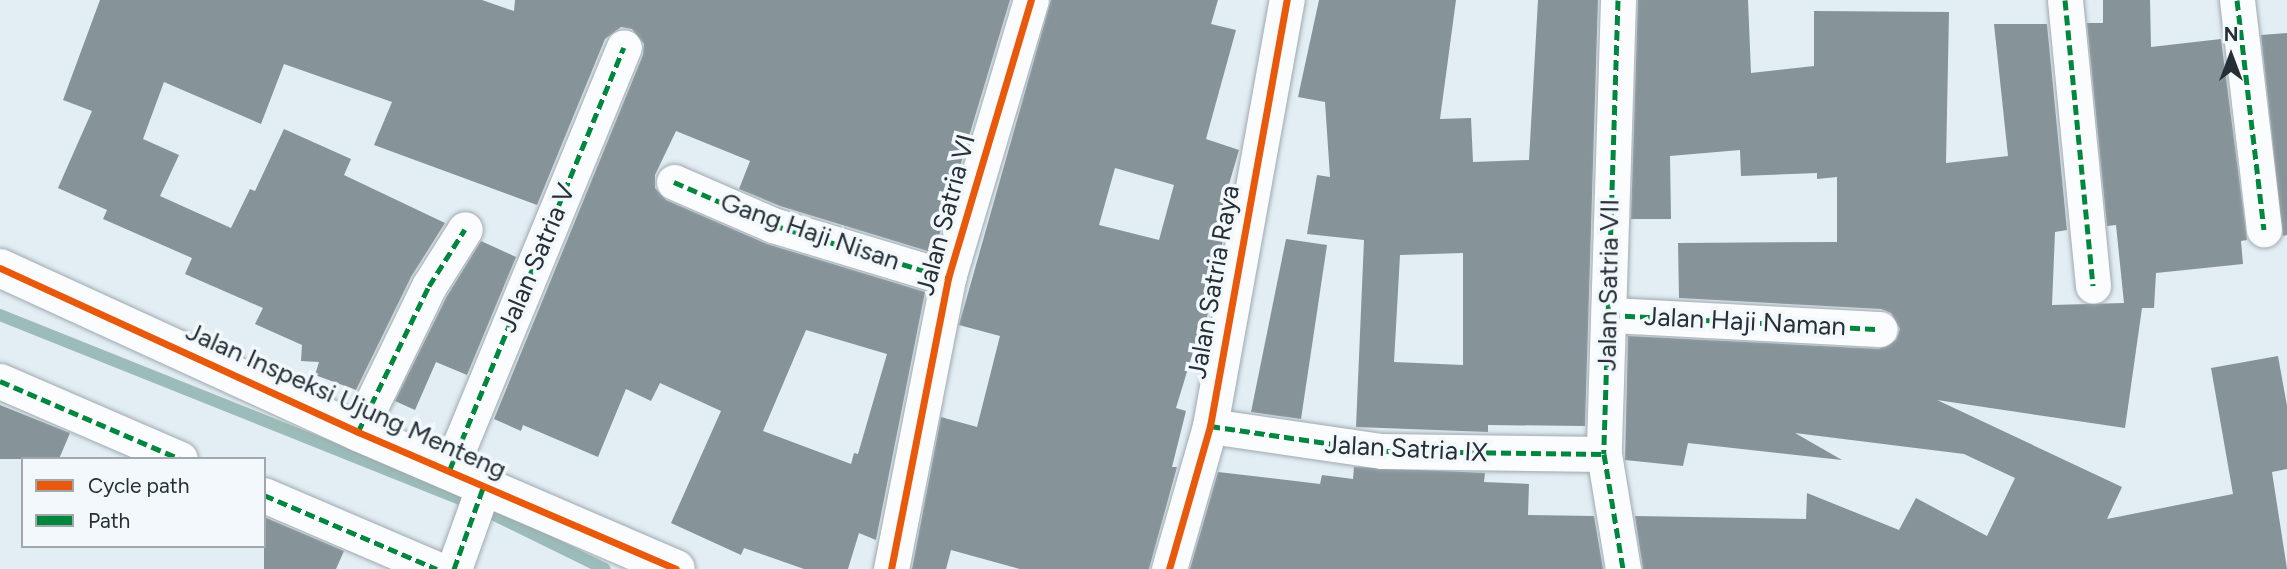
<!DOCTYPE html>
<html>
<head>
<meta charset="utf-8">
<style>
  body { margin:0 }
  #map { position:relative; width:2287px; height:569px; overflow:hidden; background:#e2edf4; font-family:Figtree,sans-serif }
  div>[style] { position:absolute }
  .stream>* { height:12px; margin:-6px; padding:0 6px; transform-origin:6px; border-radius:6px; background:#9bbcb9 }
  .building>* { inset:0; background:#869398 }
  .roads { filter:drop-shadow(0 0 2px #9fa9af) drop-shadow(0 0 2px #9fa9af) }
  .street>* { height:35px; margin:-17.5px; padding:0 17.5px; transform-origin:17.5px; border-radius:17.5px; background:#fbfcfd }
  .secondary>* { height:38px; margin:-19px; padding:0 19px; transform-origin:19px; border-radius:19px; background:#fbfcfd }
  .quiet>* { height:5px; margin-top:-2.5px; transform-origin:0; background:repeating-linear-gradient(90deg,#00873e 0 10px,transparent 0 15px) }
  .cycleway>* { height:7px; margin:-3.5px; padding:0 3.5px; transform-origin:3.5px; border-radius:3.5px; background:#e8590c }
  span { translate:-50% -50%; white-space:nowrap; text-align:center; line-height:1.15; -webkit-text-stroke:7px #f3f8fc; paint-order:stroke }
  .street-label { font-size:26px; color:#252f35 }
  .legend { position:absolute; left:21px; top:457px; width:245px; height:91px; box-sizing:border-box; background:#f3f8fc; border:2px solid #a1a8ac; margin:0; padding:9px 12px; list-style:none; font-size:21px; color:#252f35 }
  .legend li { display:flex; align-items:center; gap:14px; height:35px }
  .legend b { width:35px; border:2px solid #a1a8ac }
  .north { position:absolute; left:2196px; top:21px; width:70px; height:70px; -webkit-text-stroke:5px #f3f8fc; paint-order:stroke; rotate:0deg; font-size:19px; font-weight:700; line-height:28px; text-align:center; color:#252f35 }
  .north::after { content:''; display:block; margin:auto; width:24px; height:32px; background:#252f35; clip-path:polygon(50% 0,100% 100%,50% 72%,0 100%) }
</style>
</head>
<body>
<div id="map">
  <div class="stream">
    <i style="left:0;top:315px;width:506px;rotate:21.8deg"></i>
    <i style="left:470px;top:503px;width:150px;rotate:26.1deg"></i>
  </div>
  <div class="building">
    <i style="clip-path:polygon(evenodd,100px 0,482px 0,514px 11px,515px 0,1010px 0,934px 253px,780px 206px,739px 189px,750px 161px,676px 131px,655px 175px,655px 188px,666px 200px,767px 244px,925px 292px,876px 540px,859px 533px,848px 569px,804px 569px,744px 548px,741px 555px,671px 523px,721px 411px,660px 383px,651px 401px,626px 389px,598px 457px,523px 425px,521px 431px,494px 419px,643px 55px,644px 44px,632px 29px,621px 27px,605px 39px,537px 205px,374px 145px,392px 102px,284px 64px,261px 124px,164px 82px,143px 139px,179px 155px,160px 196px,231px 228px,250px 189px,255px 191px,284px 129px,351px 159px,344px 175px,445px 223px,411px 277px,356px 390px,315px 375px,319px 362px,301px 361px,302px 345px,255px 324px,263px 308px,185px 274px,192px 258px,103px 219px,107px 210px,58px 188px,92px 111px,63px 100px,100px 0,806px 330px,887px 354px,858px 454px,854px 453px,851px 464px,763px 431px,806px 330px)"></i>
    <i style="clip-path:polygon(evenodd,1051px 0,1218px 0,1211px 24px,1236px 30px,1206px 139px,1239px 150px,1222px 208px,1229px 210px,1204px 332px,1199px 332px,1176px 408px,1186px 411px,1172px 467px,1177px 467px,1149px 569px,1020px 569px,951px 550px,946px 569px,912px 569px,941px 417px,977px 427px,1000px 336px,959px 325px,1051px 0,1115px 168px,1174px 185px,1159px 240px,1099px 225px,1115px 168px)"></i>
    <i style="clip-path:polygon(evenodd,1319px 0,1456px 0,1440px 119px,1471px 118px,1473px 162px,1529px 160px,1538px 0,1598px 0,1585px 426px,1488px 425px,1488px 432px,1356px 427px,1364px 240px,1307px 234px,1317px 175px,1330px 177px,1325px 102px,1298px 97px,1319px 0,1463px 253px,1463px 365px,1394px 362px,1400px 255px,1463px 253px)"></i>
    <i style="clip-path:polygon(1638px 0,1748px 0,1751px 73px,1814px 66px,1814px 11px,1949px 12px,1946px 163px,2008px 156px,1994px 24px,2047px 24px,2067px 230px,2055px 232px,2052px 305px,2124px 303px,2116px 225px,2107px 226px,2087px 23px,2103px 23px,2103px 0,2150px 0,2151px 47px,2221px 39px,2247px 240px,2241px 241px,2243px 264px,2156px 273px,2154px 308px,2142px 308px,2125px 428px,1937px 400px,2122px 487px,2107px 519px,2233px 494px,2211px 368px,2278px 356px,2287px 406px,2287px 469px,2272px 472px,2287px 569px,1643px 569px,1635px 516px,1806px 519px,1807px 493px,1899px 530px,1916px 498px,1987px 536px,2015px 478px,1964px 454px,1795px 433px,1842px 460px,1688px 443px,1683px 466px,1625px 460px,1628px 336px,1879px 349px,1896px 340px,1900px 329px,1891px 313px,1881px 309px,1679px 298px,1678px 243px,1837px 242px,1837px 177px,1817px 179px,1817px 173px,1741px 176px,1740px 150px,1670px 156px,1671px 219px,1631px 219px)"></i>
    <i style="clip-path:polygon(2287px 33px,2287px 235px,2283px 236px,2261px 35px)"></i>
    <i style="clip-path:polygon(1286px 239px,1327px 245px,1301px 419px,1251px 412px)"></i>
    <i style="clip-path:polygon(481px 241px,516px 257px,467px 375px,436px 362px,415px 410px,395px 401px,447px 296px)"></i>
    <i style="clip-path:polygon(0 405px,70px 433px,59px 459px,0 459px)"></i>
    <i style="clip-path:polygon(1354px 467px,1485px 473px,1484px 482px,1529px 484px,1528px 515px,1594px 516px,1603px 569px,1190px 569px,1218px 472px,1320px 484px,1322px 475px,1353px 479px)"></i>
    <i style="clip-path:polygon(264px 517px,344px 551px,336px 569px,264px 569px)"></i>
  </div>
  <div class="roads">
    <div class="street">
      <i style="left:1618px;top:0;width:454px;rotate:91.8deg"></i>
      <i style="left:1604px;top:454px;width:117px;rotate:80.6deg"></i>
      <i style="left:2065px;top:0;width:287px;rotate:84.4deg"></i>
      <i style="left:2237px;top:0;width:231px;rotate:83.3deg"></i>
      <i style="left:674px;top:182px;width:108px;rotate:23.5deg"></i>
      <i style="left:773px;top:225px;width:183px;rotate:16.8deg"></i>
      <i style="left:1610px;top:315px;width:270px;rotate:3deg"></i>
      <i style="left:0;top:381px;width:196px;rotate:23.4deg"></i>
      <i style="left:1210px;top:426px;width:173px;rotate:8.3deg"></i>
      <i style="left:1381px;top:451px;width:223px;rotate:0.8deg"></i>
      <i style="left:358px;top:432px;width:162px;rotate:-64.1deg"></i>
      <i style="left:429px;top:286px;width:67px;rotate:-57.7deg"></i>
      <i style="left:450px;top:469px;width:456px;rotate:-67.6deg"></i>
      <i style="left:264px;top:495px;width:188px;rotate:23.2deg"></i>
      <i style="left:454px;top:569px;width:89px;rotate:-70.3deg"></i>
      <i style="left:891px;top:569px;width:297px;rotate:-78.9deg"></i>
      <i style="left:948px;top:278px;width:290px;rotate:-73.4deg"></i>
      <i style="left:1169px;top:569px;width:149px;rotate:-74deg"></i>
      <i style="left:1210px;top:426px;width:433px;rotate:-79.8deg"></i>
    </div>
    <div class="secondary">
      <i style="left:0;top:268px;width:394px;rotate:24.6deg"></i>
      <i style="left:358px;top:432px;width:346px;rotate:23.3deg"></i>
    </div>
  </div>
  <div class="quiet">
    <i style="left:1618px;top:0;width:454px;rotate:91.8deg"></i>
    <i style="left:1604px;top:454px;width:117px;rotate:80.6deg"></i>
    <i style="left:2065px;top:0;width:287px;rotate:84.4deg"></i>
    <i style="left:2237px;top:0;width:231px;rotate:83.3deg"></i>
    <i style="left:674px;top:182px;width:108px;rotate:23.5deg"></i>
    <i style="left:773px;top:225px;width:183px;rotate:16.8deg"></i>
    <i style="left:1610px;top:315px;width:270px;rotate:3deg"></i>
    <i style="left:0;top:381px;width:196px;rotate:23.4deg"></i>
    <i style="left:1210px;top:426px;width:173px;rotate:8.3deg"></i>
    <i style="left:1381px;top:451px;width:223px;rotate:0.8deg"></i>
    <i style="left:358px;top:432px;width:162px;rotate:-64.1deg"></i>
    <i style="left:429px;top:286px;width:67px;rotate:-57.7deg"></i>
    <i style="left:450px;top:469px;width:456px;rotate:-67.6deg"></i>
    <i style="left:264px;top:495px;width:188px;rotate:23.2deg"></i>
    <i style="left:454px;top:569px;width:89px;rotate:-70.3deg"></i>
  </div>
  <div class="cycleway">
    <i style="left:0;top:268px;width:394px;rotate:24.6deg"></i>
    <i style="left:358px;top:432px;width:346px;rotate:23.3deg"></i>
    <i style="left:891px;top:569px;width:297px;rotate:-78.9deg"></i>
    <i style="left:948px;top:278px;width:290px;rotate:-73.4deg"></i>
    <i style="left:1169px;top:569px;width:149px;rotate:-74deg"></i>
    <i style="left:1210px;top:426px;width:433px;rotate:-79.8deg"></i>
  </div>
  <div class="street-label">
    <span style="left:946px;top:215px;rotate:-75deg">Jalan Satria VI</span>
    <span style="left:810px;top:232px;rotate:19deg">Gang Haji Nisan</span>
    <span style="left:537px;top:258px;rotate:-67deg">Jalan Satria V</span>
    <span style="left:1214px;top:282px;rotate:-80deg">Jalan Satria Raya</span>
    <span style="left:1609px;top:285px;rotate:-89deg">Jalan Satria VII</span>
    <span style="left:1745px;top:322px;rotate:3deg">Jalan Haji Naman</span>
    <span style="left:346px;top:401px;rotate:24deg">Jalan Inspeksi Ujung Menteng</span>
    <span style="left:1406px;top:449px;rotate:3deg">Jalan Satria IX</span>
  </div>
  <ul class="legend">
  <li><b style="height:9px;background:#e8590c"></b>Cycle path</li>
  <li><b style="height:9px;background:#00873e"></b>Path</li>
  </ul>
  <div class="north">N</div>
</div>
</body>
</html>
